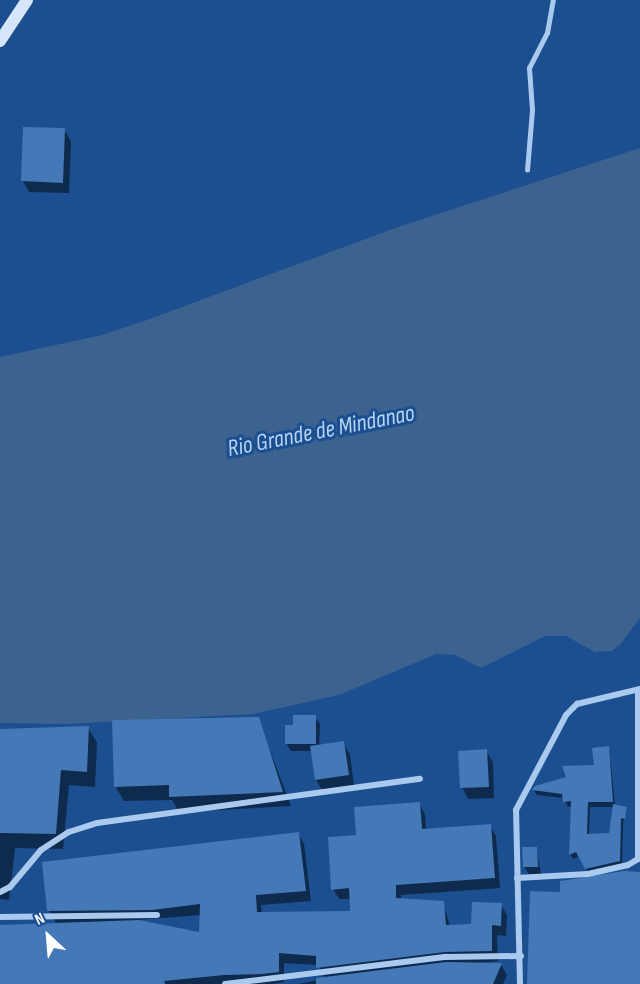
<!DOCTYPE html>
<html>
<head>
<meta charset="utf-8">
<style>
  body { margin:0 }
  #map { position:relative; width:640px; height:984px; overflow:hidden; background:#1b4f8f; font-family:"Sofia Sans Condensed",sans-serif }
  div>[style] { position:absolute }
  .water>* { inset:0; background:#3c6290 }
  .shadow>* { inset:0; background:#0007 }
  .building>* { inset:0; background:#4478b7 }
  .lane>* { height:4.5px; margin:-2.25px; padding:0 2.25px; transform-origin:2.25px; border-radius:2.25px; background:#a9c9ee }
  .street>* { height:6px; margin:-3px; padding:0 3px; transform-origin:3px; border-radius:3px; background:#a9c9ee }
  .secondary>* { height:12px; margin:-6px; padding:0 6px; transform-origin:6px; border-radius:6px; background:#d6e6fa }
  span { translate:-50% -50%; white-space:nowrap; text-align:center; line-height:1.15; -webkit-text-stroke:6px #1b4f8f; paint-order:stroke }
  .water-label { font-size:24px; color:#b5d3f5; font-style:italic }
  .north { position:absolute; left:18px; top:906px; width:60px; height:60px; -webkit-text-stroke:4px #1b4f8f; paint-order:stroke; rotate:334deg; font-size:16px; font-weight:700; line-height:24px; text-align:center; color:#fff }
  .north::after { content:''; display:block; margin:auto; width:21px; height:27px; background:#fff; clip-path:polygon(50% 0,100% 100%,50% 72%,0 100%) }
</style>
</head>
<body>
<div id="map">
  <div class="water">
    <i style="clip-path:polygon(640px 148px,640px 618px,620px 645px,611px 651px,595px 652px,566px 636px,545px 636px,481px 668px,455px 655px,436px 654px,339px 695px,253px 714px,68px 724px,0 723px,0 357px,102px 335px,147px 320px,398px 227px)"></i>
  </div>
  <div class="shadow">
    <i style="clip-path:polygon(24px 129px,64px 130px,71px 141px,69px 193px,29px 192px,23px 181px)"></i>
    <i style="clip-path:polygon(315px 717px,320px 724px,319px 746px,343px 743px,350px 754px,354px 786px,323px 791px,316px 780px,312px 751px,291px 751px,286px 743px,295px 727px)"></i>
    <i style="clip-path:polygon(258px 719px,291px 806px,179px 812px,172px 800px,124px 801px,115px 786px)"></i>
    <i style="clip-path:polygon(88px 728px,97px 743px,95px 787px,69px 785px,63px 849px,15px 848px,9px 900px,0 899px,0 730px)"></i>
    <i style="clip-path:polygon(evenodd,609px 747px,615px 806px,627px 811px,623px 823px,622px 867px,589px 874px,580px 856px,573px 859px,570px 854px,573px 806px,568px 807px,564px 798px,537px 795px,534px 790px,596px 766px,609px 747px,590px 807px,614px 807px,610px 834px,589px 835px,590px 807px)"></i>
    <i style="clip-path:polygon(486px 751px,493px 762px,494px 798px,468px 799px,462px 787px)"></i>
    <i style="clip-path:polygon(evenodd,419px 804px,425px 814px,426px 830px,490px 826px,496px 836px,500px 888px,401px 895px,401px 900px,443px 902px,450px 927px,473px 926px,501px 905px,507px 915px,506px 936px,497px 935px,498px 961px,469px 964px,501px 965px,507px 975px,503px 984px,298px 984px,325px 979px,318px 965px,284px 963px,284px 982px,272px 984px,0 984px,0 927px,51px 927px,50px 923px,56px 923px,49px 911px,298px 833px,304px 844px,311px 901px,261px 905px,262px 914px,351px 913px,351px 899px,339px 899px,333px 889px,357px 837px,419px 804px,201px 915px,201px 934px,136px 921px,137px 920px,201px 915px)"></i>
    <i style="clip-path:polygon(536px 848px,541px 874px,529px 874px,524px 867px)"></i>
  </div>
  <div class="building">
    <i style="clip-path:polygon(23px 127px,65px 128px,63px 183px,21px 181px)"></i>
    <i style="clip-path:polygon(293px 715px,316px 715px,316px 744px,285px 744px,285px 725px,293px 725px)"></i>
    <i style="clip-path:polygon(259px 717px,283px 792px,169px 797px,169px 785px,114px 787px,112px 720px)"></i>
    <i style="clip-path:polygon(89px 726px,87px 772px,61px 770px,56px 834px,0 833px,0 729px)"></i>
    <i style="clip-path:polygon(344px 741px,349px 775px,315px 780px,310px 746px)"></i>
    <i style="clip-path:polygon(609px 746px,613px 802px,588px 802px,587px 834px,609px 833px,613px 804px,627px 807px,625px 819px,621px 818px,620px 861px,585px 869px,576px 852px,569px 855px,571px 801px,563px 802px,562px 794px,532px 790px,535px 786px,566px 777px,562px 766px,594px 765px,592px 748px)"></i>
    <i style="clip-path:polygon(487px 749px,489px 787px,460px 788px,458px 751px)"></i>
    <i style="clip-path:polygon(420px 802px,422px 829px,491px 824px,495px 878px,396px 885px,396px 898px,444px 901px,446px 925px,471px 924px,472px 902px,502px 903px,501px 926px,492px 925px,492px 951px,445px 952px,316px 968px,316px 956px,279px 953px,279px 972px,262px 974px,224px 975px,164px 981px,165px 984px,0 984px,0 925px,139px 920px,199px 932px,200px 904px,152px 910px,47px 911px,42px 862px,299px 832px,306px 891px,256px 895px,257px 912px,350px 911px,349px 888px,331px 890px,328px 837px,356px 835px,354px 807px)"></i>
    <i style="clip-path:polygon(522px 847px,537px 847px,538px 867px,523px 867px)"></i>
    <i style="clip-path:polygon(624px 871px,640px 872px,640px 984px,527px 984px,530px 891px,560px 892px,560px 881px)"></i>
    <i style="clip-path:polygon(446px 962px,502px 963px,493px 984px,316px 984px,316px 978px)"></i>
  </div>
  <div class="lane">
    <i style="left:527px;top:170px;width:60px;rotate:-85.2deg"></i>
    <i style="left:532px;top:110px;width:42px;rotate:-94.1deg"></i>
    <i style="left:529px;top:68px;width:39px;rotate:-63deg"></i>
    <i style="left:547px;top:33px;width:34px;rotate:-80deg"></i>
  </div>
  <div class="street">
    <i style="left:517px;top:878px;width:71px;rotate:-3.2deg"></i>
    <i style="left:588px;top:874px;width:41px;rotate:-12.7deg"></i>
    <i style="left:628px;top:865px;width:12px;rotate:-31deg"></i>
    <i style="left:638px;top:859px;width:169px;rotate:-90deg"></i>
    <i style="left:0;top:892px;width:11px;rotate:-27deg"></i>
    <i style="left:10px;top:887px;width:48px;rotate:-50deg"></i>
    <i style="left:41px;top:850px;width:33px;rotate:-33deg"></i>
    <i style="left:69px;top:832px;width:29px;rotate:-18deg"></i>
    <i style="left:97px;top:823px;width:326px;rotate:-7.8deg"></i>
    <i style="left:0;top:917px;width:157px;rotate:-0.7deg"></i>
    <i style="left:225px;top:984px;width:223px;rotate:-7deg"></i>
    <i style="left:446px;top:957px;width:75px;rotate:-0.8deg"></i>
    <i style="left:520px;top:984px;width:174px;rotate:-91.3deg"></i>
    <i style="left:516px;top:810px;width:107px;rotate:-62.2deg"></i>
    <i style="left:566px;top:715px;width:16px;rotate:-45deg"></i>
    <i style="left:577px;top:704px;width:65px;rotate:-13.4deg"></i>
  </div>
  <div class="secondary">
    <i style="left:0;top:41px;width:49px;rotate:-56.6deg"></i>
  </div>
  <div class="water-label">
    <span style="left:321px;top:431px;rotate:-11deg">Rio Grande de Mindanao</span>
  </div>
  <div class="north">N</div>
</div>
</body>
</html>
